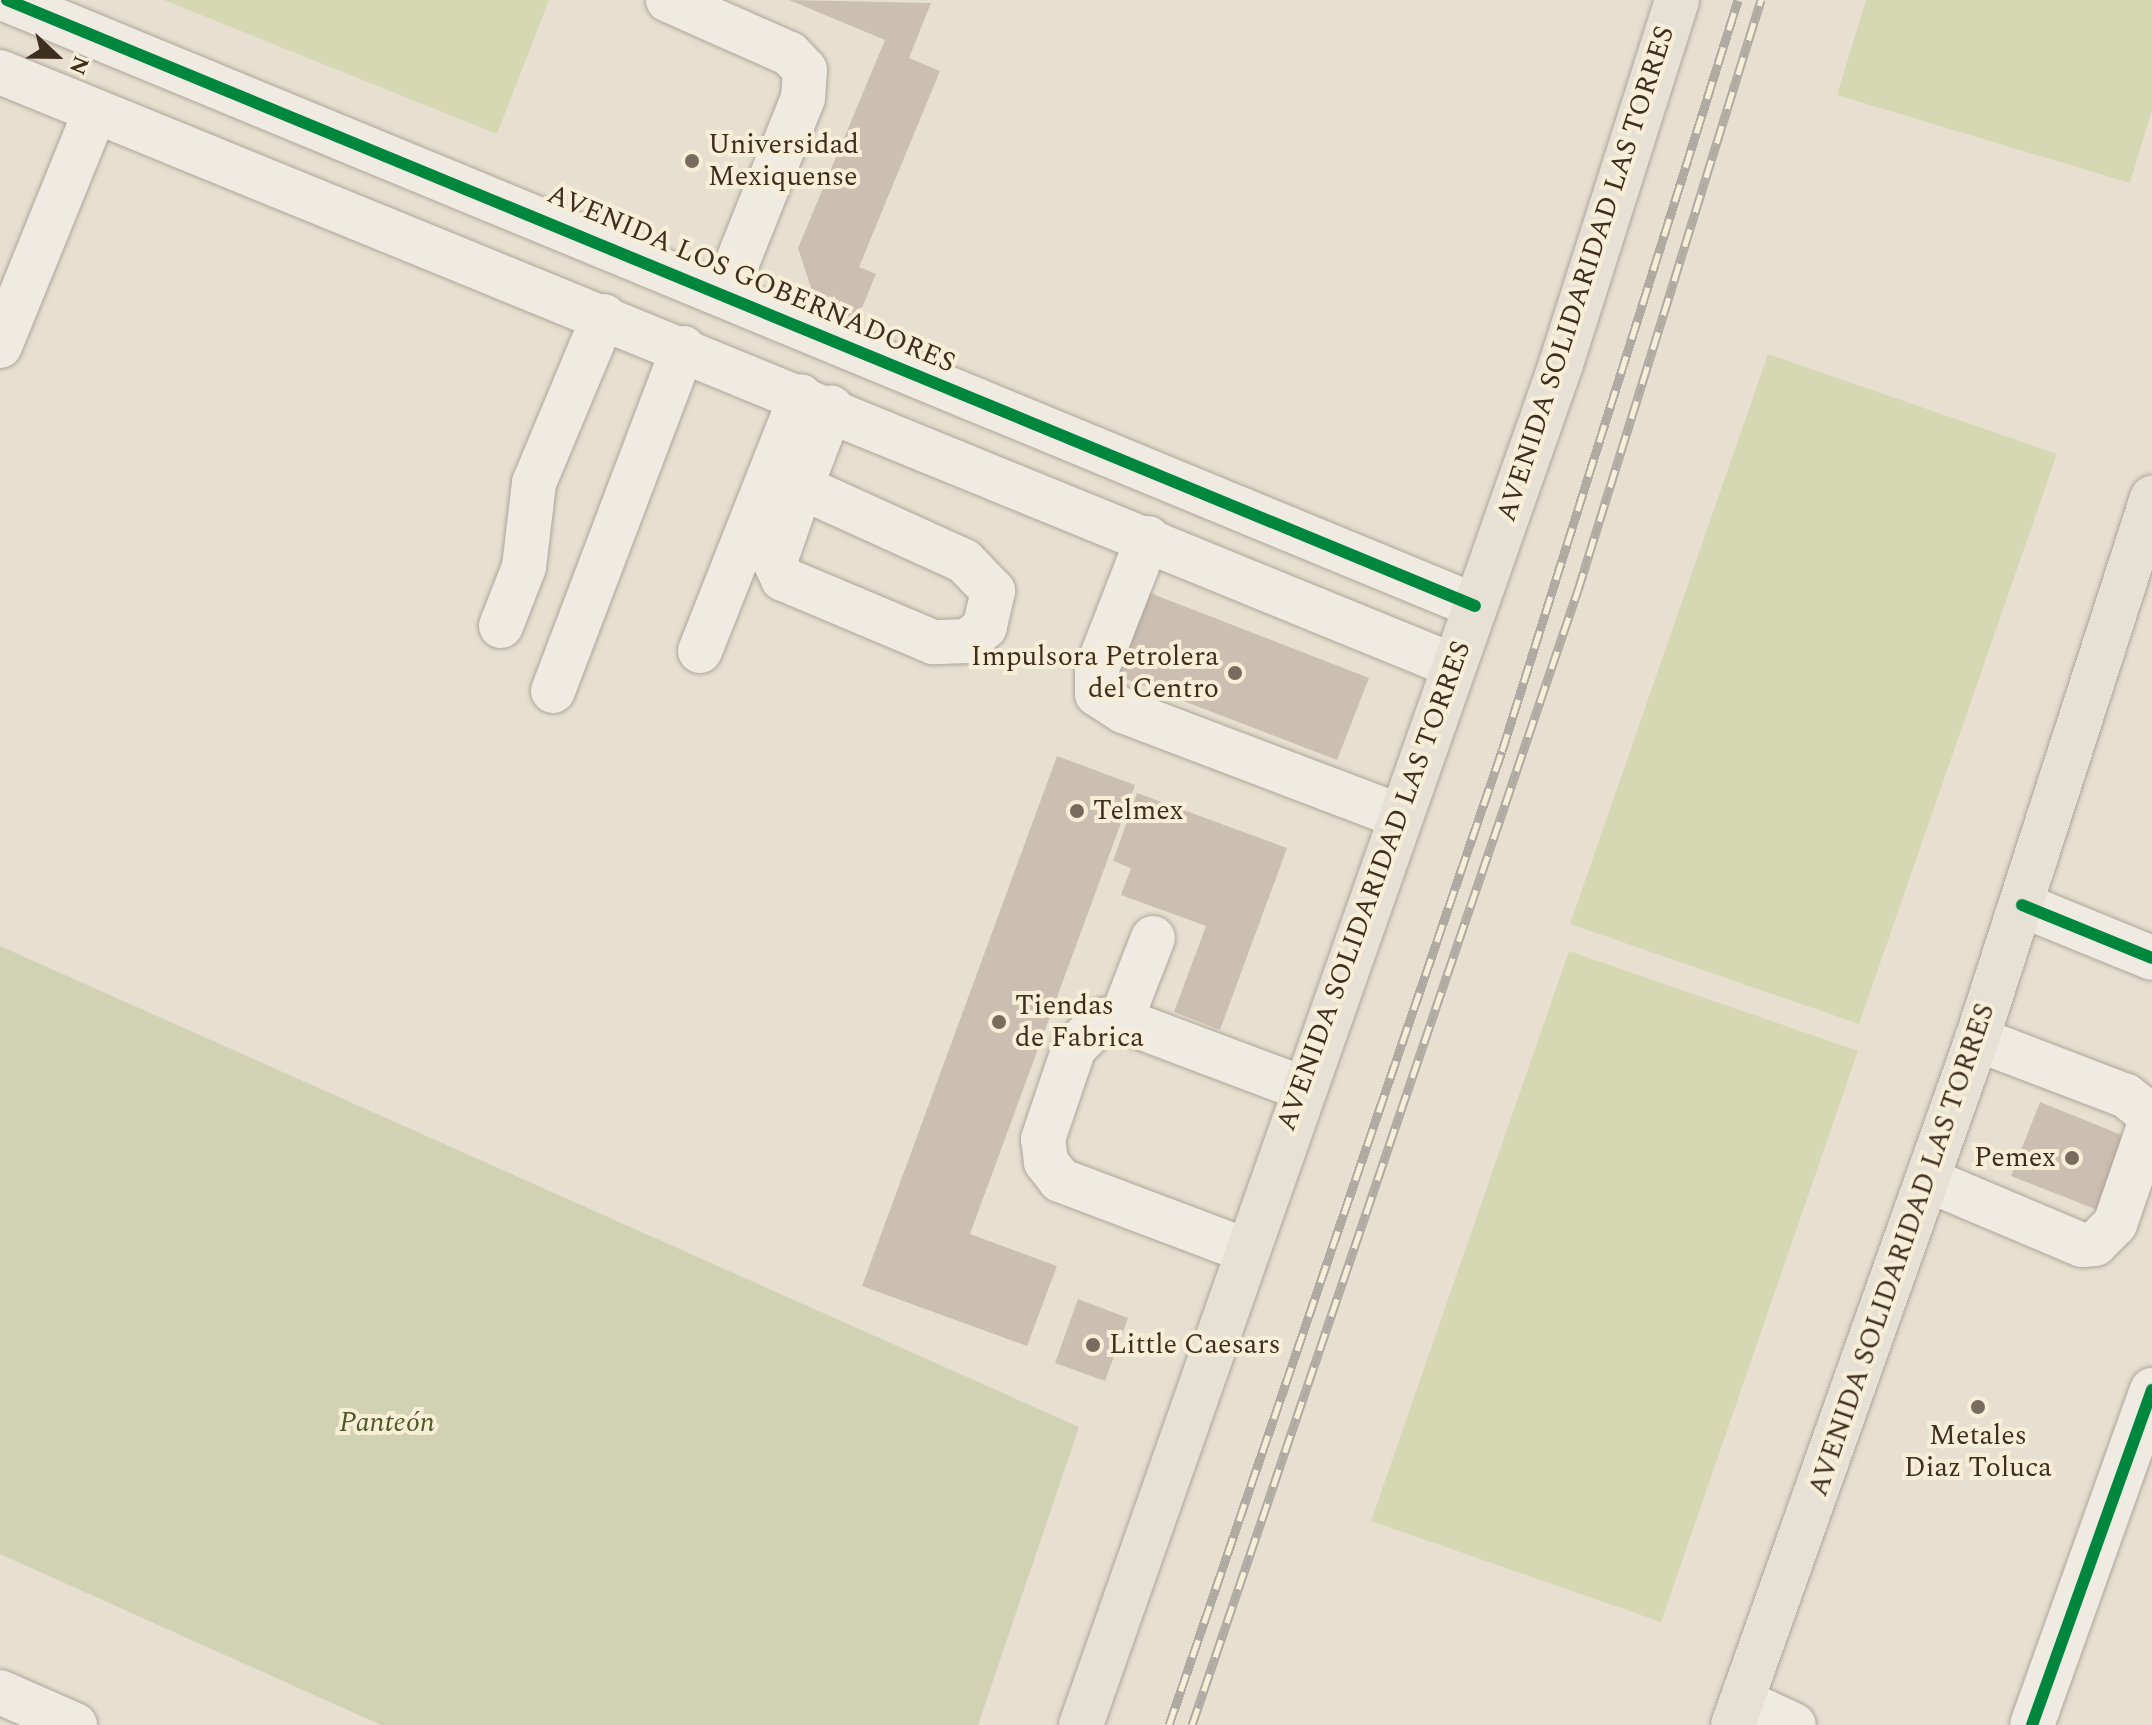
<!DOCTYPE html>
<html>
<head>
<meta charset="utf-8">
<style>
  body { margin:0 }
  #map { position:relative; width:2152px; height:1725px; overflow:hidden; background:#e7e0d1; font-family:Spectral,serif }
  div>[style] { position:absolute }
  .green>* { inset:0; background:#d6d7b3 }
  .cemetery>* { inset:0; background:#d1d1b3 }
  .building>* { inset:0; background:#cbbfb2 }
  .roads { filter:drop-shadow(0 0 2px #ada599) drop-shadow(0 0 2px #ada599) }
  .minor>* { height:44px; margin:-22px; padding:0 22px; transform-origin:22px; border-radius:22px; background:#efebe3 }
  .major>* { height:44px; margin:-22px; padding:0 22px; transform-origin:22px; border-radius:22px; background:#e6e1d4 }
  .rail>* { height:9px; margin-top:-4.5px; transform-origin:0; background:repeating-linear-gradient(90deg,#f7eed8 0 18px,#afaaa2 0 36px); box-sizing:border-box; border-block:2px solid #afaaa2 }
  .cycleway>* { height:12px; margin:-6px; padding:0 6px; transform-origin:6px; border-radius:6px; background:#00873e }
  .dots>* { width:22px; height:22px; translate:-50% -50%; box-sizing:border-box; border:4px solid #f7eed8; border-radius:50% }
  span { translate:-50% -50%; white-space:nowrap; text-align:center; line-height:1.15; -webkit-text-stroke:8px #f7eed8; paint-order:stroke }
  .poi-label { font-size:28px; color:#3d2e20 }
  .left { translate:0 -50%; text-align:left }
  .right { translate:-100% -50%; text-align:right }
  .street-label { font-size:28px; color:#3d2e20 }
  .park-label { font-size:28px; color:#4d5a26; font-style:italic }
  .north { position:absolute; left:16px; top:16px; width:80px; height:80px; -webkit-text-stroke:6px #f7eed8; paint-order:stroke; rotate:112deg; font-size:22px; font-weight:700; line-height:32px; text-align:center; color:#3d2e20 }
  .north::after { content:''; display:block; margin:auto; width:28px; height:36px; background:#3d2e20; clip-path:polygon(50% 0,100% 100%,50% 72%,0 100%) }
</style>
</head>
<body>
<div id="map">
  <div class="green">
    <i style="clip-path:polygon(164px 0,549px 0,497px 134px)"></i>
    <i style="clip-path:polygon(1866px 0,2152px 0,2152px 110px,2130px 183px,1837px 95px)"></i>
    <i style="clip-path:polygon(1768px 354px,2057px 454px,1859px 1024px,1570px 924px)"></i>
    <i style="clip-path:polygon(1569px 951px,1858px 1051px,1661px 1622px,1371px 1521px)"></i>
  </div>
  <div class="cemetery">
    <i style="clip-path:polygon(0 946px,1079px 1427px,978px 1725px,381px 1725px,0 1554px)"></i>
  </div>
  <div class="building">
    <i style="clip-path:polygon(789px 0,931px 3px,909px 58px,940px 71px,859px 267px,876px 274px,857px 320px,807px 299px,811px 288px,798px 248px,885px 40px)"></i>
    <i style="clip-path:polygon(1132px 586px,1369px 678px,1337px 760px,1100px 669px)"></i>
    <i style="clip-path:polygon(1057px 756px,1135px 785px,970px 1234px,1057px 1266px,1027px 1346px,862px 1286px)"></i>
    <i style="clip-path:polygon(1137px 793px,1287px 848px,1220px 1030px,1174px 1012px,1206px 926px,1121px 895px,1131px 868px,1113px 861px)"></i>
    <i style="clip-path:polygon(2040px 1102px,2134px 1140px,2105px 1213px,2011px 1176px)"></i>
    <i style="clip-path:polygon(1078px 1299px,1128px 1318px,1105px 1381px,1055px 1363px)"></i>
  </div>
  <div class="roads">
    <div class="minor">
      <i style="left:7px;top:0;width:1588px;rotate:22.43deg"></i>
      <i style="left:668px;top:0;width:133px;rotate:23.9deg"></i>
      <i style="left:790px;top:54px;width:22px;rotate:47deg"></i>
      <i style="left:805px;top:70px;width:28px;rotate:94deg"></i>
      <i style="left:803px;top:98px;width:210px;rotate:111.8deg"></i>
      <i style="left:0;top:72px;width:1568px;rotate:22.22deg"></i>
      <i style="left:0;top:346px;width:253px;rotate:-67.9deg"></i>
      <i style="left:801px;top:487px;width:179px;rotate:24.4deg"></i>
      <i style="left:964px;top:561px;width:42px;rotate:46deg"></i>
      <i style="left:993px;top:591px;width:37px;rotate:103deg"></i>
      <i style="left:985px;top:627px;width:22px;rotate:141deg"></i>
      <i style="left:968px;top:641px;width:35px;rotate:178deg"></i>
      <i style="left:933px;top:642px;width:163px;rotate:-157.2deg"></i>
      <i style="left:783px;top:579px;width:19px;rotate:-115deg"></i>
      <i style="left:775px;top:562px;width:79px;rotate:-70.9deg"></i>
      <i style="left:801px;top:487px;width:85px;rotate:-69.2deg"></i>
      <i style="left:1148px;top:538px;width:141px;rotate:111.3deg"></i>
      <i style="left:1097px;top:669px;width:25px;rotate:90deg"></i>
      <i style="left:1097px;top:694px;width:31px;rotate:33deg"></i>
      <i style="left:1123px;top:711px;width:296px;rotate:20.8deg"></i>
      <i style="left:501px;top:626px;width:63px;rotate:-68.7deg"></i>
      <i style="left:524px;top:567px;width:85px;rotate:-83.2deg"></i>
      <i style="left:534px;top:483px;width:181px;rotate:-67.3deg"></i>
      <i style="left:700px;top:651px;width:274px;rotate:-68.4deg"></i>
      <i style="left:553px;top:691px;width:367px;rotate:-69.2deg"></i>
      <i style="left:2022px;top:905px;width:140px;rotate:22.2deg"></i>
      <i style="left:1121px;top:1020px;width:88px;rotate:-68.7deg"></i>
      <i style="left:1928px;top:1180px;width:167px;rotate:22.9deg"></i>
      <i style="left:2082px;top:1245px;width:13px;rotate:-4deg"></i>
      <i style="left:2095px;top:1244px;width:28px;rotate:-45deg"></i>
      <i style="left:2115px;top:1224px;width:104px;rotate:-70.9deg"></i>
      <i style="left:2149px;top:1126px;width:14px;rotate:-102deg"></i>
      <i style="left:2146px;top:1112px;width:26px;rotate:-141deg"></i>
      <i style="left:2126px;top:1096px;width:160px;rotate:-159.1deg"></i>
      <i style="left:1245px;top:1250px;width:198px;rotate:-159.3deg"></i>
      <i style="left:1060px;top:1180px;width:23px;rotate:-128deg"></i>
      <i style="left:1046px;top:1162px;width:23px;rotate:-97deg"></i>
      <i style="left:1043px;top:1139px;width:96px;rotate:-71.2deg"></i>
      <i style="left:1074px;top:1048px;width:40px;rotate:-45deg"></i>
      <i style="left:1102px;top:1020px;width:19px"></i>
      <i style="left:1121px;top:1020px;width:193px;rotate:20.6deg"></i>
      <i style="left:0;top:1692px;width:82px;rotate:23.7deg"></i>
      <i style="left:1742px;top:1701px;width:57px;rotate:24.8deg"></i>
      <i style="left:2032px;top:1725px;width:356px;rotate:-70.3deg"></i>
    </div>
    <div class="major">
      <i style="left:1081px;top:1725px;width:1443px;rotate:-70.57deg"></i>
      <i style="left:1561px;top:364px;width:382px;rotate:-72.3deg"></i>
      <i style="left:1733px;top:1725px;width:728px;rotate:-70.42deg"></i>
      <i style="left:1977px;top:1039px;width:569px;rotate:-72.07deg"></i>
    </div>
  </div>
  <div class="rail">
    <i style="left:1169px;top:1725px;width:1029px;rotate:-71.13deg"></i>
    <i style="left:1502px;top:751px;width:787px;rotate:-72.55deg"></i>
    <i style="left:1192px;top:1725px;width:1199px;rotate:-71.22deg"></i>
    <i style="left:1578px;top:590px;width:618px;rotate:-72.77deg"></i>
  </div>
  <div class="cycleway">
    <i style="left:7px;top:0;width:1588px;rotate:22.43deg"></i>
    <i style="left:2022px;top:905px;width:140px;rotate:22.2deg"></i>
    <i style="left:2032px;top:1725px;width:356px;rotate:-70.3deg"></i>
  </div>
  <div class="dots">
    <i style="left:692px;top:161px;background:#786c5e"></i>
    <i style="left:1235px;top:673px;background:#786c5e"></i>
    <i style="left:1077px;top:811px;background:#786c5e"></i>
    <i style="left:999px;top:1022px;background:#786c5e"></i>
    <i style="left:2072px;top:1158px;background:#786c5e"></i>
    <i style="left:1093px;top:1345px;background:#786c5e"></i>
    <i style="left:1978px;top:1407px;background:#786c5e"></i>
  </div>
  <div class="poi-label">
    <span class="left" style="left:708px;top:161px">Universidad<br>Mexiquense</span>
    <span class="right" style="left:1219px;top:673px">Impulsora Petrolera<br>del Centro</span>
    <span class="left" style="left:1093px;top:811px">Telmex</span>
    <span class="left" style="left:1015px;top:1022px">Tiendas<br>de Fabrica</span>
    <span class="right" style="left:2056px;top:1158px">Pemex</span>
    <span class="left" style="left:1109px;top:1345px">Little Caesars</span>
    <span style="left:1978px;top:1452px">Metales<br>Diaz Toluca</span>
  </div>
  <div class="street-label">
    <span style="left:1586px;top:274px;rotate:-72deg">AVENIDA SOLIDARIDAD LAS TORRES</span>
    <span style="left:751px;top:279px;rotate:23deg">AVENIDA LOS GOBERNADORES</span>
    <span style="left:1374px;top:886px;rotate:-70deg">AVENIDA SOLIDARIDAD LAS TORRES</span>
    <span style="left:1902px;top:1250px;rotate:-71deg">AVENIDA SOLIDARIDAD LAS TORRES</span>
  </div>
  <div class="park-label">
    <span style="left:387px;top:1423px">Panteón</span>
  </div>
  <div class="north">N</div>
</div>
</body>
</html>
